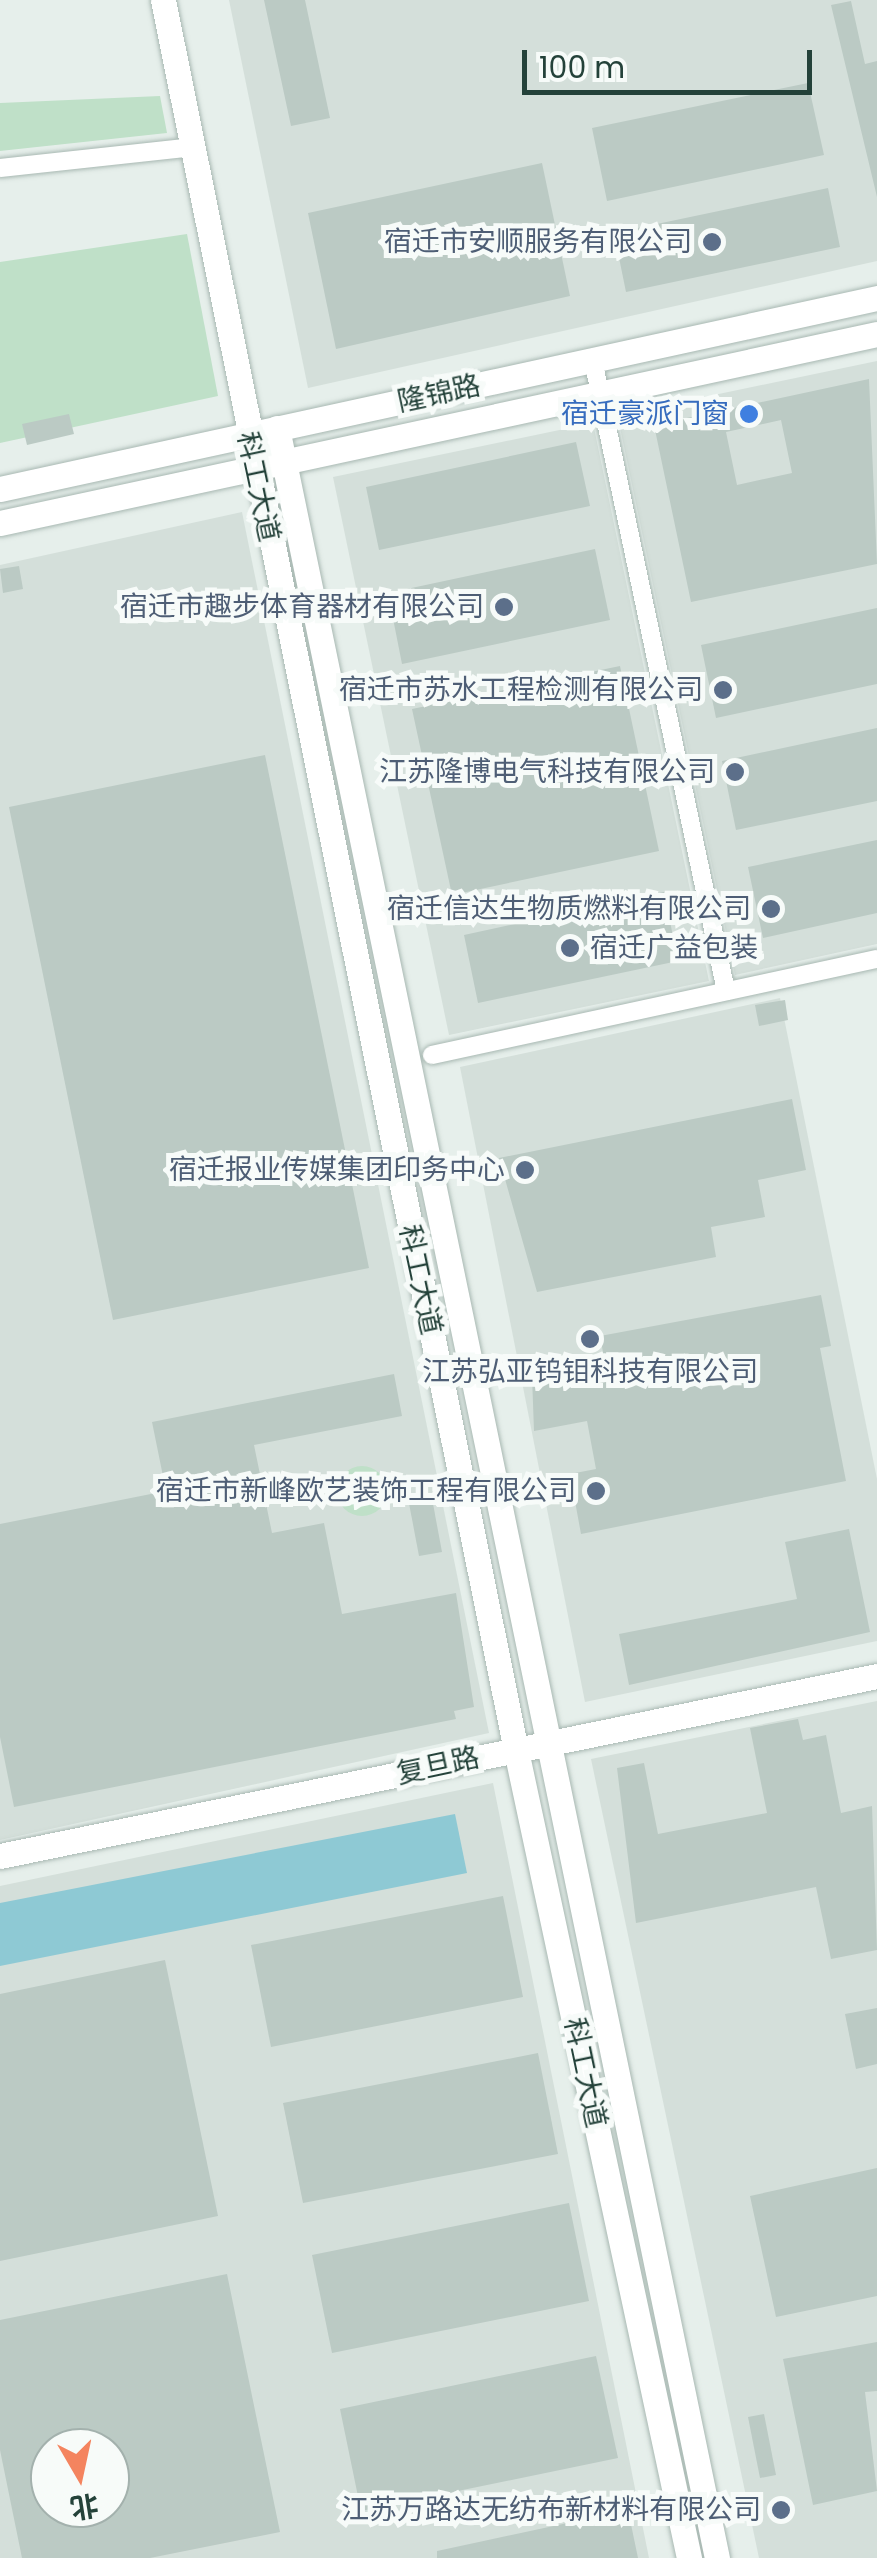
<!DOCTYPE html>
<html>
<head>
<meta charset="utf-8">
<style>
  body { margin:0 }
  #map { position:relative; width:877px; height:2558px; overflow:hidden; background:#e6efeb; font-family:Poppins,"Noto Sans SC",sans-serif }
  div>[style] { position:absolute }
  .built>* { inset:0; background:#d4dfda }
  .green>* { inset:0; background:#bfe0c8 }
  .round { border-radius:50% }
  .water>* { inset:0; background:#8ec9d4 }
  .building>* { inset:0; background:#bbcac4 }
  .roads { filter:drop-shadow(0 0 2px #a8b8b2) drop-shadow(0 0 2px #a8b8b2) }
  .street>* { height:18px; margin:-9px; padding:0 9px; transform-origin:9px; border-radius:9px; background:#fff }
  .secondary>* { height:25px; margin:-12.5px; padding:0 12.5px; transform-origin:12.5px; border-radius:12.5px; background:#fff }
  .dots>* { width:28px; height:28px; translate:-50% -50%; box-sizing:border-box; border:5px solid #f7fbf9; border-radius:50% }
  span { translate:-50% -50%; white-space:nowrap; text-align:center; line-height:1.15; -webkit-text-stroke:10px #f7fbf9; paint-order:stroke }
  .service-label { font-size:28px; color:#4e5e75 }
  .right { translate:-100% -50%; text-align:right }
  .left { translate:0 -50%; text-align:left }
  .street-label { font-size:28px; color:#24423a }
  .shop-label { font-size:28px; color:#366cbe }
  .north { position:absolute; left:30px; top:2428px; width:100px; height:100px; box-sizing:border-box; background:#f7fbf9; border:2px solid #a3b1ad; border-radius:50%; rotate:171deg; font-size:28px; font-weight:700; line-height:40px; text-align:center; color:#24423a }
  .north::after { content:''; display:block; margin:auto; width:35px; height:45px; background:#f4845f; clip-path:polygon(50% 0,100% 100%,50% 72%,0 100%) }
  .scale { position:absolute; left:522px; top:50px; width:290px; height:45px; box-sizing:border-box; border:5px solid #24423a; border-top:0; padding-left:12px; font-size:30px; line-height:35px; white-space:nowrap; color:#24423a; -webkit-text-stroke:8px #f7fbf9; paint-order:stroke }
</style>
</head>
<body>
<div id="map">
  <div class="built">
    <i style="clip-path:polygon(229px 0,877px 0,877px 261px,308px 388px)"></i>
    <i style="clip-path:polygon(877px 361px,877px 944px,735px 975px,619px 423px,628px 413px)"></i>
    <i style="clip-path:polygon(593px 423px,709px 981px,449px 1035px,333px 477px)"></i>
    <i style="clip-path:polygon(242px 512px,489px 1733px,0 1840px,0 565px)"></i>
    <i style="clip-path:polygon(780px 998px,877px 1479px,877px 1641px,585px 1702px,460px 1067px)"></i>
    <i style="clip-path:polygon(877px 1701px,877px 2558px,759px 2558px,591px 1759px)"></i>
    <i style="clip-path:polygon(evenodd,493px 1783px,649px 2558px,0 2558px,0 1886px,493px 1783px,50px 2448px,110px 2448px,110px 2508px,50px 2508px,50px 2448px)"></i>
  </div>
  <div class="green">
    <i style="clip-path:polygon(160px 96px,167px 133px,0 151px,0 103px)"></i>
    <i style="clip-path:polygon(187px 234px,218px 396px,0 443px,0 262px)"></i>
    <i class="round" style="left:337px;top:1466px;width:50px;height:50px"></i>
  </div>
  <div class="water">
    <i style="clip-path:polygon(455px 1814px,467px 1873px,0 1966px,0 1903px)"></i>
  </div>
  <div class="building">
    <i style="clip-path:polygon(264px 0,305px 0,330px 118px,291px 126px)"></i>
    <i style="clip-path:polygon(851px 1px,865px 64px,877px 61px,877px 197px,831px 5px)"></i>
    <i style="clip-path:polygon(808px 83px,824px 155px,607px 201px,592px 128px)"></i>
    <i style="clip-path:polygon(542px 163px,570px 296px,336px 349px,308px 213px)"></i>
    <i style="clip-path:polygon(828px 188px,840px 247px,626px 292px,614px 233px)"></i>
    <i style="clip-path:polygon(evenodd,869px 379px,877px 564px,691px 602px,654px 425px,869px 379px,781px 420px,792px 473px,737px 485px,726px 432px,781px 420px)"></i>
    <i style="clip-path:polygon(69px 414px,74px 434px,27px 445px,22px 424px)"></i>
    <i style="clip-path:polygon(576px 442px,590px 506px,379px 550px,366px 487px)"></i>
    <i style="clip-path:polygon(595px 549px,610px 620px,402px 664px,388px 593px)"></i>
    <i style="clip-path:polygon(19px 566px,23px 589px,3px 593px,0 569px)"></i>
    <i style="clip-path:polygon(877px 608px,877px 684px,716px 718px,701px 645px)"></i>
    <i style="clip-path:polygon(620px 666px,659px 851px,452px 895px,412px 709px)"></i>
    <i style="clip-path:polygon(877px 728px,877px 801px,736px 830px,722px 761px)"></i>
    <i style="clip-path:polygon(265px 755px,369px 1268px,113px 1320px,9px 807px)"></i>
    <i style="clip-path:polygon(877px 840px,877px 913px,763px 938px,748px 867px)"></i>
    <i style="clip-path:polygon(664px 892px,678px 961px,478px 1003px,464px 935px)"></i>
    <i style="clip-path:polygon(785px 1000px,788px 1020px,759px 1026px,755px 1005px)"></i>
    <i style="clip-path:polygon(792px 1099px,806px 1170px,758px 1180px,765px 1217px,711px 1227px,716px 1257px,537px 1292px,499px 1158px)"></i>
    <i style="clip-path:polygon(821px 1295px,831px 1346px,820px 1348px,846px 1481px,581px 1534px,570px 1474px,596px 1469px,587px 1421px,534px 1431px,532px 1376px,605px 1363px,600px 1336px)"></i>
    <i style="clip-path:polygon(394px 1374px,402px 1416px,254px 1445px,272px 1533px,324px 1523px,342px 1614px,456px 1593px,474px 1707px,454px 1711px,456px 1719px,14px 1807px,0 1737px,0 1524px,166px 1491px,152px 1422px)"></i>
    <i style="clip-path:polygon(431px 1493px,442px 1552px,419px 1556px,408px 1498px)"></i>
    <i style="clip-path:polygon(849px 1529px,870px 1632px,629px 1685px,619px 1634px,797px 1599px,785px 1542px)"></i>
    <i style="clip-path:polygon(798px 1719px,803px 1740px,826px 1735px,841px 1813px,872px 1806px,877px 1950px,831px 1959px,816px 1887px,636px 1923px,617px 1768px,644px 1763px,658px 1834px,767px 1813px,750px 1728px)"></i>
    <i style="clip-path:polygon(503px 1896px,523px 1997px,271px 2047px,251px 1945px)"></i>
    <i style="clip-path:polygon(165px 1960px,218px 2216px,0 2261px,0 1994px)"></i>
    <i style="clip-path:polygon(877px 2008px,877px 2064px,856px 2069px,845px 2014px)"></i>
    <i style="clip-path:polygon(538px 2053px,558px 2154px,303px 2203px,283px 2103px)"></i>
    <i style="clip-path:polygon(877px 2168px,877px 2296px,776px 2317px,750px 2196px)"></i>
    <i style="clip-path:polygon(569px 2203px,589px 2301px,332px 2353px,312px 2255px)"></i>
    <i style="clip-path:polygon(evenodd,227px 2274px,280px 2532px,150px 2558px,22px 2558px,0 2450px,0 2320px,227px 2274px,50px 2448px,110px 2448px,110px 2508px,50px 2508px,50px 2448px)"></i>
    <i style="clip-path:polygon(877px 2342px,877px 2391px,865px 2392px,877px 2491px,813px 2505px,783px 2359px)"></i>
    <i style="clip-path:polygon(596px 2356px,618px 2458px,361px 2511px,340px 2409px)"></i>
    <i style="clip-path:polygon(764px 2414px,776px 2475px,760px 2478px,748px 2417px)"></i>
    <i style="clip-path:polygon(628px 2510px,638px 2558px,437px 2558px,437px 2551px)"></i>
  </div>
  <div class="roads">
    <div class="street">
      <i style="left:0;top:168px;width:193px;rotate:-6.2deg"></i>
      <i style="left:593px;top:360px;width:645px;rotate:78.1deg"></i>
      <i style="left:432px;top:1055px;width:455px;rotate:-12.2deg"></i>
    </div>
    <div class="secondary">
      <i style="left:163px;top:0;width:1776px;rotate:78.6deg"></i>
      <i style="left:514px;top:1741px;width:836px;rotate:77.91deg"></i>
      <i style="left:277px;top:428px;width:2175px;rotate:78.33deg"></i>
      <i style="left:0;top:489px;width:898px;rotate:-12.29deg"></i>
      <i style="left:0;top:523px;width:897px;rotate:-12.16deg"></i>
      <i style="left:0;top:1856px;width:895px;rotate:-11.6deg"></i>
    </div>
  </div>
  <div class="dots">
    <i style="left:712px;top:242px;background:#5c6f8a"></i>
    <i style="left:749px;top:414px;background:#3f7fe0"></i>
    <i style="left:504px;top:607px;background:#5c6f8a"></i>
    <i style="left:723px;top:690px;background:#5c6f8a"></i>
    <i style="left:735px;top:772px;background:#5c6f8a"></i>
    <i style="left:771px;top:909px;background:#5c6f8a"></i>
    <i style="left:570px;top:948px;background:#5c6f8a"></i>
    <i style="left:525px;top:1170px;background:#5c6f8a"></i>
    <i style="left:590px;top:1339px;background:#5c6f8a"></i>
    <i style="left:596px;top:1491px;background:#5c6f8a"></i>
    <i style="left:781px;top:2510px;background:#5c6f8a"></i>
  </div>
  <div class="service-label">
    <span class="right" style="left:692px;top:242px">宿迁市安顺服务有限公司</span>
    <span class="right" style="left:484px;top:607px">宿迁市趣步体育器材有限公司</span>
    <span class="right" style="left:703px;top:690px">宿迁市苏水工程检测有限公司</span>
    <span class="right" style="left:715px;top:772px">江苏隆博电气科技有限公司</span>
    <span class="right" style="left:751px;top:909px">宿迁信达生物质燃料有限公司</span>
    <span class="left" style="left:590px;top:948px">宿迁广益包装</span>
    <span class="right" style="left:505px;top:1170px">宿迁报业传媒集团印务中心</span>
    <span style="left:590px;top:1372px">江苏弘亚钨钼科技有限公司</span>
    <span class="right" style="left:576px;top:1491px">宿迁市新峰欧艺装饰工程有限公司</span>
    <span class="right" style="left:761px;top:2510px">江苏万路达无纺布新材料有限公司</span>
  </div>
  <div class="street-label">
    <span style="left:439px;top:394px;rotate:-12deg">隆锦路</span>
    <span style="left:258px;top:487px;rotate:78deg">科工大道</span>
    <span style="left:420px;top:1280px;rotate:78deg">科工大道</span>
    <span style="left:438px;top:1766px;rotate:-12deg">复旦路</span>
    <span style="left:585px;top:2073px;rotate:78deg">科工大道</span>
  </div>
  <div class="shop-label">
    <span class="right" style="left:729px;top:414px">宿迁豪派门窗</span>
  </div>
  <div class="north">北</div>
  <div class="scale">100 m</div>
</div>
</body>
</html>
